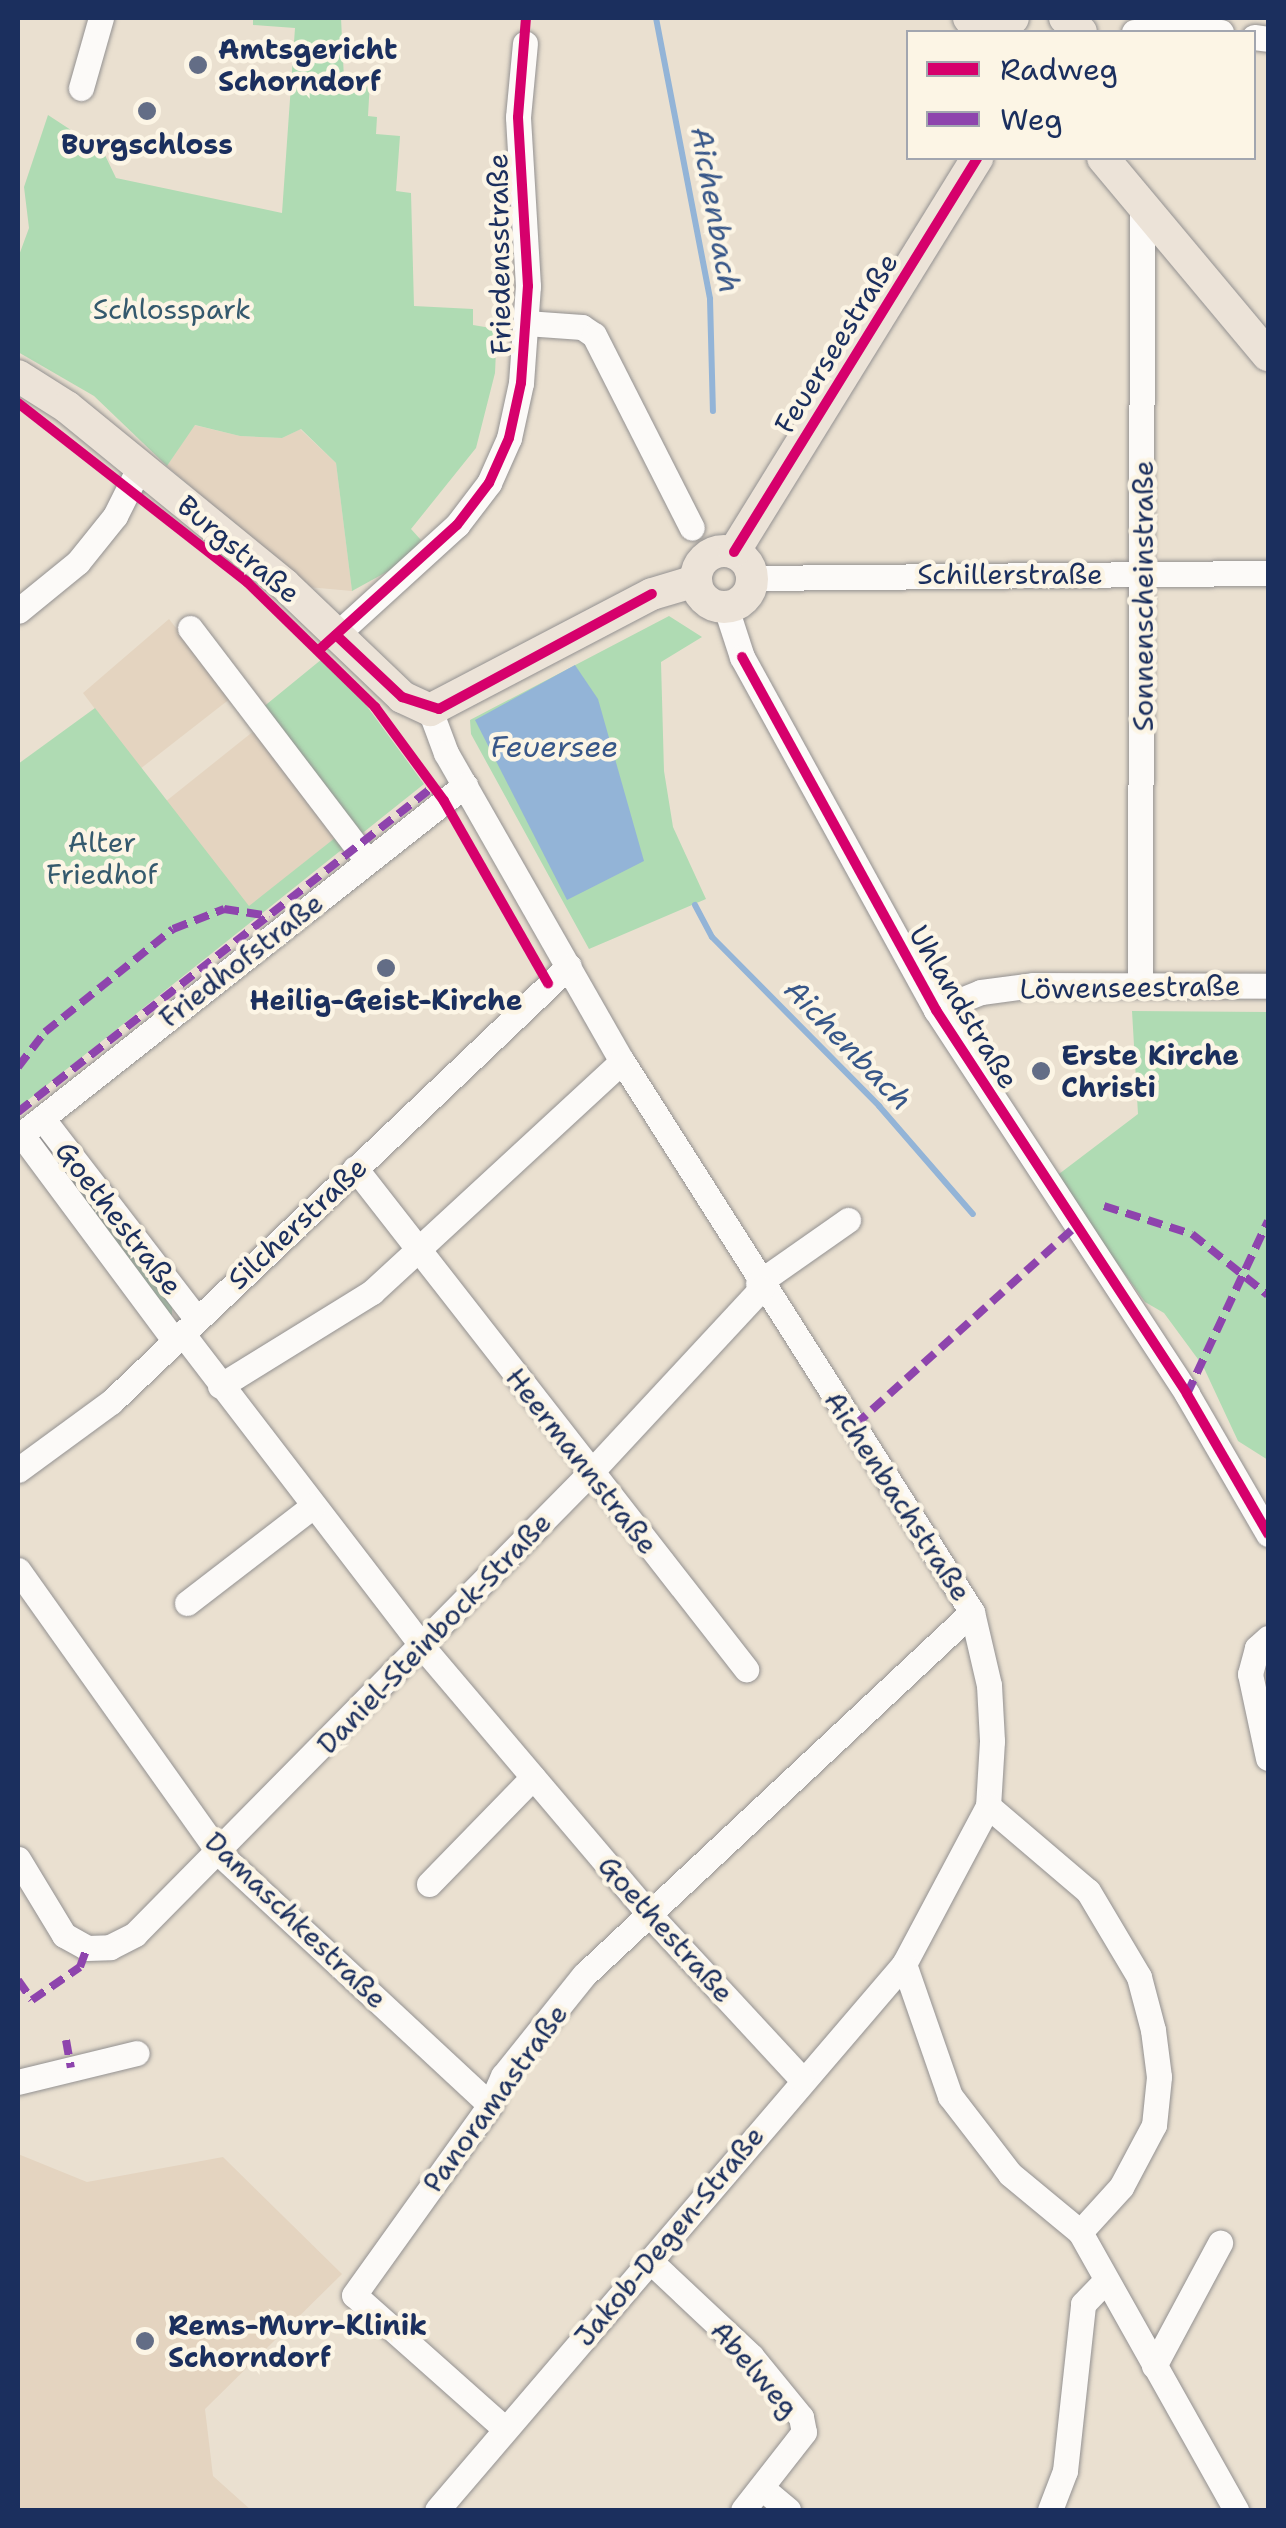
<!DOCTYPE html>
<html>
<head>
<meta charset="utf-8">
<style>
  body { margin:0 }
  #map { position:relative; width:1286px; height:2528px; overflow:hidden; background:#eae0d0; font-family:"Shantell Sans",sans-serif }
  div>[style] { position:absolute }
  .built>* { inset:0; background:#e4d4c0 }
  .green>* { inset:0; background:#afdbb3 }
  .water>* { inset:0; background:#93b4d7 }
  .stream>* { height:6px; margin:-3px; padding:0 3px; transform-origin:3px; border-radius:3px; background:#93b4d7 }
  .roads { filter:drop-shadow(0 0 2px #939191) drop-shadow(0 0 2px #939191) }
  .minor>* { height:25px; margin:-12.5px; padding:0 12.5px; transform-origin:12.5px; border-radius:12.5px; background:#fcfaf8 }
  .major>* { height:32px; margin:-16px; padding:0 16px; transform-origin:16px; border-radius:16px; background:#ece3d8 }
  .major>.ring { margin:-16px; padding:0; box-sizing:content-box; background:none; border:32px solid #ece3d8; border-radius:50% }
  .quiet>* { height:8px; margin-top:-4px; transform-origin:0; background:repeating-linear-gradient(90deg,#8e44ad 0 15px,transparent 0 23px) }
  .cycleway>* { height:10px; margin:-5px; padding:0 5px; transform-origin:5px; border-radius:5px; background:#d6006c }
  .dots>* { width:28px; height:28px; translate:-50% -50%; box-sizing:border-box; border:5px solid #fcf5e5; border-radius:50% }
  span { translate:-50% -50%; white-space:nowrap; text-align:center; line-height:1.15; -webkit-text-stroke:9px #fcf5e5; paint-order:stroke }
  .poi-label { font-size:28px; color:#1b2f5e; font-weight:700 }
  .left { translate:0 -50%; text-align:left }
  .street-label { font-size:28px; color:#1b2f5e }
  .park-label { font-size:28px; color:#34596d }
  .water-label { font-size:30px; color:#385789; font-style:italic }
  .frame { position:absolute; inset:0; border:20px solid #1b2f5e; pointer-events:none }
  .legend { position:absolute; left:906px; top:30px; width:350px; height:130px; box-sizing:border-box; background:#fcf5e5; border:2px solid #a2a6af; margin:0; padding:12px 18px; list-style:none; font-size:30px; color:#1b2f5e }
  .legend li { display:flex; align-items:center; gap:20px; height:50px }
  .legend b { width:50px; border:2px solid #a2a6af }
</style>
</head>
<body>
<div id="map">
  <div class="built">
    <i style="clip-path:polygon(194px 425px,240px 436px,282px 438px,300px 429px,336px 463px,352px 591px,308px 587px,167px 466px)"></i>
    <i style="clip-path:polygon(169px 619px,231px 698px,140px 769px,83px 693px)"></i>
    <i style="clip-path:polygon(255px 730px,339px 835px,249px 907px,165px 802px)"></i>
    <i style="clip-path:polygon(18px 2154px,87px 2182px,223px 2157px,342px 2274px,205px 2409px,213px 2476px,251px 2510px,18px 2510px)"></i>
  </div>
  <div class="green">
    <i style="clip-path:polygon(253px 18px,341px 18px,344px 79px,370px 81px,368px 116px,377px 117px,376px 134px,400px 136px,396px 191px,411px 193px,414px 306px,473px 309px,473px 325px,497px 329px,495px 373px,476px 448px,411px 529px,421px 540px,403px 563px,352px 591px,336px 463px,301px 429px,282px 438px,240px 436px,195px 425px,167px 466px,94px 396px,18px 352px,18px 258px,29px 228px,24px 187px,48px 115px,103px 151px,116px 178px,282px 213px,295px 28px,253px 25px)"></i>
    <i style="clip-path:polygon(669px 616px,702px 637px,661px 662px,664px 771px,673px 827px,706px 899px,589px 949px,471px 734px,470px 720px)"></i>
    <i style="clip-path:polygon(322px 659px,366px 705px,424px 784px,18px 1108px,18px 764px,95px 708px,249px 906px,350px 826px,262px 708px)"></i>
    <i style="clip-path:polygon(1132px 1011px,1268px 1012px,1268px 1460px,1238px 1441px,1203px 1366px,1164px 1313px,1145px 1302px,1055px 1177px,1138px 1114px)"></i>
    <i style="clip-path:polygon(41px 1137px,172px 1306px,172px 1315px,167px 1316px)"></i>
  </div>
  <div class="water">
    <i style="clip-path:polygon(575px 665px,598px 699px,644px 861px,567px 900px,475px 720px)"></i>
  </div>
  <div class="stream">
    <i style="left:656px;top:18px;width:286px;rotate:79.1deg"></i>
    <i style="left:710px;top:299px;width:112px;rotate:88.5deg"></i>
    <i style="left:695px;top:905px;width:36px;rotate:62deg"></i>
    <i style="left:712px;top:937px;width:238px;rotate:45.3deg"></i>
    <i style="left:879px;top:1106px;width:143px;rotate:49deg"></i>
  </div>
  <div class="roads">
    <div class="minor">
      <i style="left:1134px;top:32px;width:87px"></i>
      <i style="left:1254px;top:37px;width:14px;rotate:8deg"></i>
      <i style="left:81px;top:88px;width:73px;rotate:-74.1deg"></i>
      <i style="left:526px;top:323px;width:56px;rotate:4.1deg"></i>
      <i style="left:582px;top:327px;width:14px;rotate:34deg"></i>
      <i style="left:594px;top:335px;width:216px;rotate:63.1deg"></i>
      <i style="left:753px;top:578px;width:515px;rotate:-0.56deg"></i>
      <i style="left:726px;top:608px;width:52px;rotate:71.9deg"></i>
      <i style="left:742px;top:657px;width:403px;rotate:61.2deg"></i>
      <i style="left:936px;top:1010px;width:459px;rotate:56.8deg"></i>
      <i style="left:1187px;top:1394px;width:162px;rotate:59.9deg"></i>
      <i style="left:18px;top:611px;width:77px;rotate:-39.2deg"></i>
      <i style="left:78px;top:562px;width:59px;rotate:-51.2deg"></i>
      <i style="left:115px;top:516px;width:56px;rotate:-63.4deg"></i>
      <i style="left:190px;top:628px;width:292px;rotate:52.7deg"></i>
      <i style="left:336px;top:635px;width:164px;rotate:-42.3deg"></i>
      <i style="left:457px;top:525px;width:53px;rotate:-52.7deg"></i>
      <i style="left:489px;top:483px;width:49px;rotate:-66deg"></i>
      <i style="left:509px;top:438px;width:56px;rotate:-77.7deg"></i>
      <i style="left:521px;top:383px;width:97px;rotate:-85.9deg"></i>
      <i style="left:528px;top:286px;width:169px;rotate:-93.4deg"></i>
      <i style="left:518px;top:117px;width:74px;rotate:-84.6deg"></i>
      <i style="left:430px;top:710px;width:46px;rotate:69.6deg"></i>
      <i style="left:446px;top:753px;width:355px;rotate:60.3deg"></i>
      <i style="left:622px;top:1061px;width:653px;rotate:57.58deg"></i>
      <i style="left:972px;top:1612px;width:75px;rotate:76.9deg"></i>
      <i style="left:989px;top:1685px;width:56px;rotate:86.9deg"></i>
      <i style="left:992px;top:1741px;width:65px;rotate:93.5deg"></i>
      <i style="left:988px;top:1806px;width:179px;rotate:118deg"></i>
      <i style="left:904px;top:1964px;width:718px;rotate:130.54deg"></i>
      <i style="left:1140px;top:985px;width:777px;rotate:-89.85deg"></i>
      <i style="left:936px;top:1010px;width:48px;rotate:-21.8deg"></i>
      <i style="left:981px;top:992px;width:52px;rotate:-7.7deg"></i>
      <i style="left:1033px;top:985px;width:235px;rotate:0.2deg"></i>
      <i style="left:42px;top:1118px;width:252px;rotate:52.4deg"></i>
      <i style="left:21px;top:1134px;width:258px;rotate:53.4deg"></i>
      <i style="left:18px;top:1137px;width:569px;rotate:-38.22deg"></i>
      <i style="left:355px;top:1168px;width:636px;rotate:52.03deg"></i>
      <i style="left:758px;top:1283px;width:110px;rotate:-35deg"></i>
      <i style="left:182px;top:1333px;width:393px;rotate:52.5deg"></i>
      <i style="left:421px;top:1645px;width:351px;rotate:49.7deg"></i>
      <i style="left:648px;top:1913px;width:225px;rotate:47.2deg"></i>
      <i style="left:220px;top:1386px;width:179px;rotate:-31.7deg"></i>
      <i style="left:372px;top:1292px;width:340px;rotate:-42.7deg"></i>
      <i style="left:18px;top:1470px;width:115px;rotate:-36.2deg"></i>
      <i style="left:111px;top:1402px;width:632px;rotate:-43.59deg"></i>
      <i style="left:18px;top:1570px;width:347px;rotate:54.6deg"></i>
      <i style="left:219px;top:1853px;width:370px;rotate:42.9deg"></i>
      <i style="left:187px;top:1603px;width:159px;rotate:-37.6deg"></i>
      <i style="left:1268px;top:1638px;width:15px;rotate:138deg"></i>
      <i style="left:1257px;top:1648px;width:27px;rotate:105deg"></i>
      <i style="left:1250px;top:1674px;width:86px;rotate:77.9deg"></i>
      <i style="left:988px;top:1806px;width:131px;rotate:40.4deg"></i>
      <i style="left:1088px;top:1891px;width:100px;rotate:59.3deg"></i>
      <i style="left:1139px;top:1977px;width:55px;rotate:75.2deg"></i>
      <i style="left:1153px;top:2030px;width:47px;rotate:82.7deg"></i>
      <i style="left:1159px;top:2077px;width:48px;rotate:95.9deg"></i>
      <i style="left:1154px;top:2125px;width:70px;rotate:118deg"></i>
      <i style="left:1121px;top:2187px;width:61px;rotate:132.3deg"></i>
      <i style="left:18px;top:1859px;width:89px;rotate:58.8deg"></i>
      <i style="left:64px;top:1935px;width:26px;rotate:29deg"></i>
      <i style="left:87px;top:1948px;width:23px;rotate:-2deg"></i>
      <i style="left:110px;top:1947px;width:28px;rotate:-27deg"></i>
      <i style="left:135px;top:1934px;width:646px;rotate:-45.38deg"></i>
      <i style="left:589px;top:1474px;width:254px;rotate:-47.1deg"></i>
      <i style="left:429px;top:1884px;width:149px;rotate:-45.8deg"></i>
      <i style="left:904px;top:1964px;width:140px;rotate:70.8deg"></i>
      <i style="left:950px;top:2096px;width:98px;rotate:52.4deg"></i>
      <i style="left:1010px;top:2174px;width:91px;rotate:39.6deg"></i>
      <i style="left:1080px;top:2232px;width:319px;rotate:60.7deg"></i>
      <i style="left:18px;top:2082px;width:122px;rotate:-13.7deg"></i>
      <i style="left:650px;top:2261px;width:139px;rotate:43.2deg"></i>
      <i style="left:751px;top:2356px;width:79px;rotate:50.7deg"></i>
      <i style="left:801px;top:2417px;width:15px;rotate:79deg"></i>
      <i style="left:804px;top:2432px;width:99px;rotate:128deg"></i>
      <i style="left:1154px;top:2366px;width:140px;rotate:-61.8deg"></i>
      <i style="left:504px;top:2428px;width:200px;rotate:-138.4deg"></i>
      <i style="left:354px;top:2295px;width:234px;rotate:-54.4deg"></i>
      <i style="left:490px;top:2105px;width:32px;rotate:-66deg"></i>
      <i style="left:503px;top:2076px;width:129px;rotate:-51.3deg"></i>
      <i style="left:584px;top:1975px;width:531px;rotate:-43.09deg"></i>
      <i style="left:762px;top:2488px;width:34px;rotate:40deg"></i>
      <i style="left:1050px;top:2510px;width:42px;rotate:-69deg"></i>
      <i style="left:1065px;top:2471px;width:168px;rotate:-83.8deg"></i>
      <i style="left:1083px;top:2304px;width:30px;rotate:-46deg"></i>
    </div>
    <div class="major">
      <i style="left:969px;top:18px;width:18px;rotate:52deg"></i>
      <i style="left:1065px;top:18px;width:21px;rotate:41deg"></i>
      <i style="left:997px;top:32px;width:21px;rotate:-41deg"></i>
      <i style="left:1103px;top:158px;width:257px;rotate:50.1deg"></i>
      <i style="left:18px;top:376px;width:58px;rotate:32.3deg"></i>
      <i style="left:67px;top:407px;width:281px;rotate:39.2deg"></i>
      <i style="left:285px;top:585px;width:162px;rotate:43.7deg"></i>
      <i style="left:402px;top:697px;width:31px;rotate:25deg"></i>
      <i style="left:430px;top:710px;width:250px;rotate:-27.6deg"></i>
      <i style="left:652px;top:594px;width:46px;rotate:-16.5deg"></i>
      <i class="ring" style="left:696px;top:551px;width:24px;height:24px"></i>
      <i style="left:734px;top:552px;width:463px;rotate:-58.3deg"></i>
    </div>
  </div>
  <div class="quiet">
    <i style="left:18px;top:1067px;width:44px;rotate:-52.4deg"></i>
    <i style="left:45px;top:1032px;width:164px;rotate:-38.8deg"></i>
    <i style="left:173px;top:929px;width:55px;rotate:-21.4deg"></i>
    <i style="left:224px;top:909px;width:46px;rotate:8.8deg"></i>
    <i style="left:18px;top:1112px;width:529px;rotate:-38.08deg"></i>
    <i style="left:1104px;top:1206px;width:92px;rotate:17.7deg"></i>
    <i style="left:1192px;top:1234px;width:97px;rotate:38.8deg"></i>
    <i style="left:1187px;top:1394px;width:191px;rotate:-64.9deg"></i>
    <i style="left:855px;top:1425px;width:293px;rotate:-42deg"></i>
    <i style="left:18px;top:1980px;width:24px;rotate:55deg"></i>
    <i style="left:32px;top:2000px;width:58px;rotate:-34.5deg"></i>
    <i style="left:80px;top:1967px;width:20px;rotate:-70deg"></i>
    <i style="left:66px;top:2040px;width:28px;rotate:80deg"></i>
  </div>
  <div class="cycleway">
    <i style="left:18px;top:403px;width:291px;rotate:38deg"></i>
    <i style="left:247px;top:582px;width:179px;rotate:44.3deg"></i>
    <i style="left:375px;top:707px;width:117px;rotate:53.7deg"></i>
    <i style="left:444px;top:801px;width:210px;rotate:60.3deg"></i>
    <i style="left:734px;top:552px;width:463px;rotate:-58.3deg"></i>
    <i style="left:336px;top:635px;width:91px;rotate:43.2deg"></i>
    <i style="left:402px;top:697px;width:39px;rotate:18deg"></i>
    <i style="left:439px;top:709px;width:242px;rotate:-28.4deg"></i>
    <i style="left:319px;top:650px;width:186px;rotate:-42.2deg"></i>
    <i style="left:457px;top:525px;width:53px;rotate:-52.7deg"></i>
    <i style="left:489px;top:483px;width:49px;rotate:-66deg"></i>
    <i style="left:509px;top:438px;width:56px;rotate:-77.7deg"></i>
    <i style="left:521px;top:383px;width:97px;rotate:-85.9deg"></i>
    <i style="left:528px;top:286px;width:169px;rotate:-93.4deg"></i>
    <i style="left:518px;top:117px;width:99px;rotate:-85.4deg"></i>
    <i style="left:742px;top:657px;width:403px;rotate:61.2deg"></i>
    <i style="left:936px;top:1010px;width:459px;rotate:56.8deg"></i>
    <i style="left:1187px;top:1394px;width:162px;rotate:59.9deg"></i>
  </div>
  <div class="dots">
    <i style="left:198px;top:65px;background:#636d86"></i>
    <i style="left:147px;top:111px;background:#636d86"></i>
    <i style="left:386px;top:968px;background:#636d86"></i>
    <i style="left:1041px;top:1071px;background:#636d86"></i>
    <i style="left:145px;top:2341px;background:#636d86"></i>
  </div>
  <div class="poi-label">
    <span class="left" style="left:218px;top:65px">Amtsgericht<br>Schorndorf</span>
    <span style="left:147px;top:144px">Burgschloss</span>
    <span style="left:386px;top:1000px">Heilig-Geist-Kirche</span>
    <span class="left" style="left:1061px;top:1071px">Erste Kirche<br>Christi</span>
    <span class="left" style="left:168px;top:2341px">Rems-Murr-Klinik<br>Schorndorf</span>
  </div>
  <div class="street-label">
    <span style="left:499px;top:254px;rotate:-91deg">Friedensstraße</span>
    <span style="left:836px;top:343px;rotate:-58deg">Feuerseestraße</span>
    <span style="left:239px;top:549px;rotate:40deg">Burgstraße</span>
    <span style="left:1010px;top:574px">Schillerstraße</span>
    <span style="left:1143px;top:596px;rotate:-90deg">Sonnenscheinstraße</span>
    <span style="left:241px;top:960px;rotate:-38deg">Friedhofstraße</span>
    <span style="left:1130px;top:987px;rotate:-1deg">Löwenseestraße</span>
    <span style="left:964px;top:1007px;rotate:59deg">Uhlandstraße</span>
    <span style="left:119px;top:1218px;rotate:52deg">Goethestraße</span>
    <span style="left:297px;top:1223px;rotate:-43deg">Silcherstraße</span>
    <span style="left:582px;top:1461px;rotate:52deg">Heermannstraße</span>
    <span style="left:898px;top:1496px;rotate:57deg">Aichenbachstraße</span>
    <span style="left:434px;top:1633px;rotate:-46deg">Daniel-Steinbock-Straße</span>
    <span style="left:296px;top:1920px;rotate:44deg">Damaschkestraße</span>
    <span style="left:666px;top:1929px;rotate:48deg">Goethestraße</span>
    <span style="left:495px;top:2098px;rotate:-54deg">Panoramastraße</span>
    <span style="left:669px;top:2236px;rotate:-50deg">Jakob-Degen-Straße</span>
    <span style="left:755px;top:2369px;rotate:49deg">Abelweg</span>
  </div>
  <div class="park-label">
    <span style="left:172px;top:309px">Schlosspark</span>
    <span style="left:102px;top:858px">Alter<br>Friedhof</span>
  </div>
  <div class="water-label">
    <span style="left:715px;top:210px;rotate:80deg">Aichenbach</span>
    <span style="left:554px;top:747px">Feuersee</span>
    <span style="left:848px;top:1045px;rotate:46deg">Aichenbach</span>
  </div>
  <div class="frame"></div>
  <ul class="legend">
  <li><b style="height:12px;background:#d6006c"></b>Radweg</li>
  <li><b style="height:12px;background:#8e44ad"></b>Weg</li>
  </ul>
</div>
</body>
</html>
